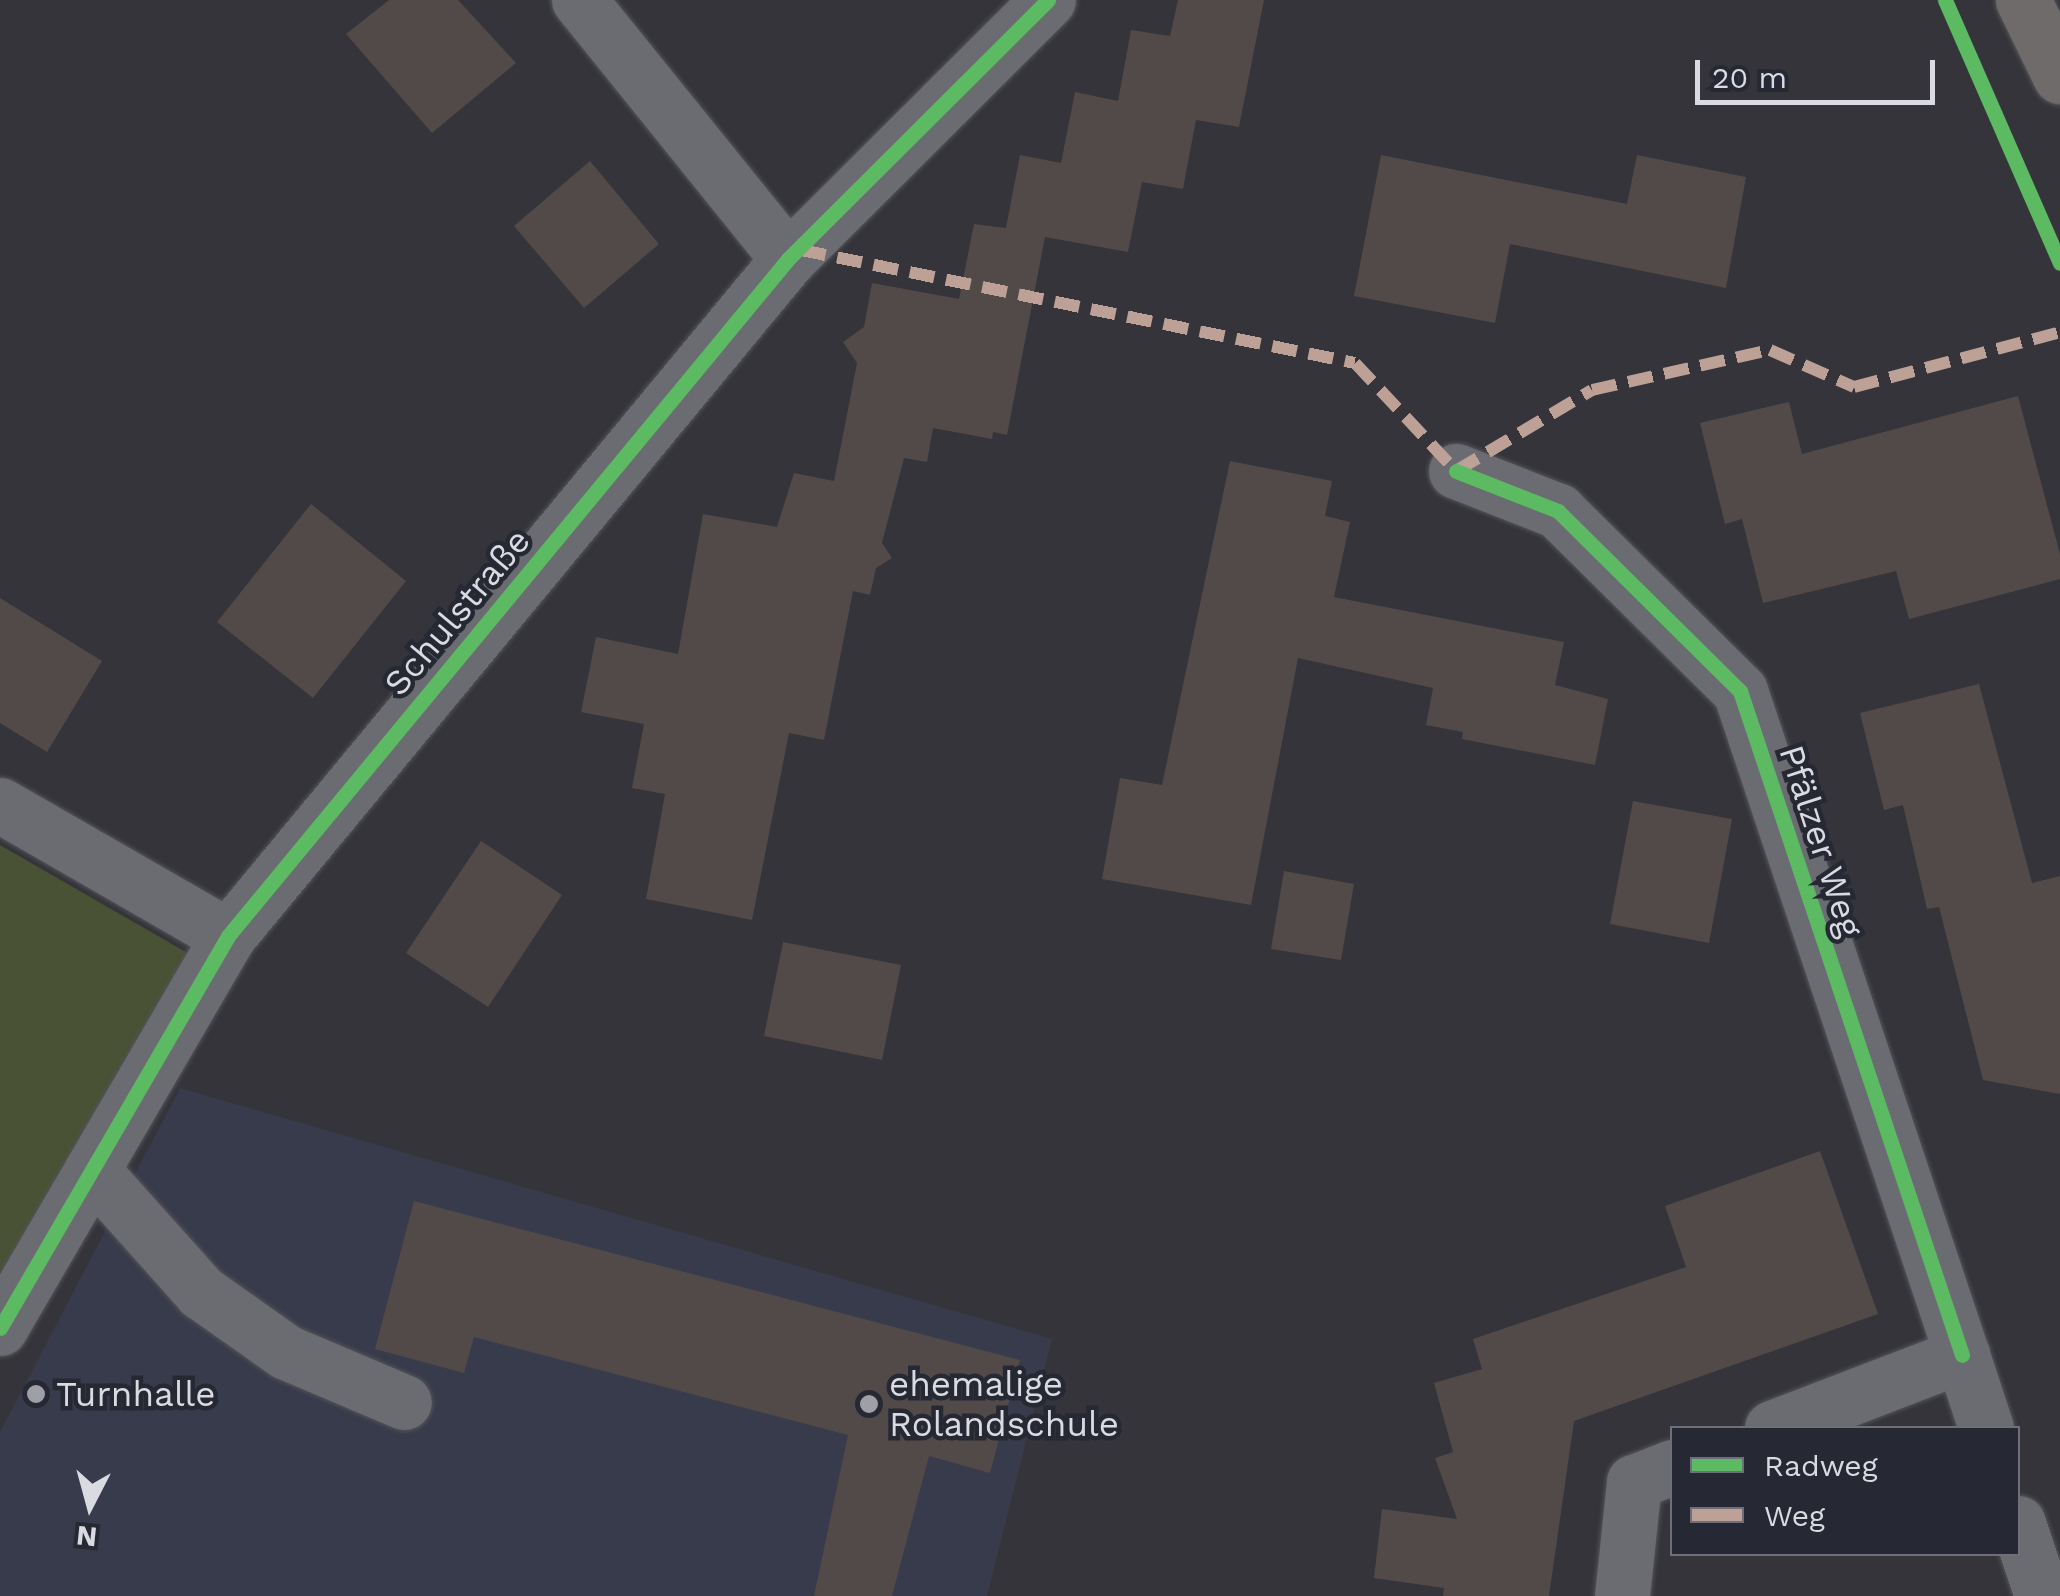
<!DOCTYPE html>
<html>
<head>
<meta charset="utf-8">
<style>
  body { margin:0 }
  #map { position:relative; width:2060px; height:1596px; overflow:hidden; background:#34343a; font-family:"Work Sans",sans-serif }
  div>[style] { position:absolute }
  .built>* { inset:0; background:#383b4b }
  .green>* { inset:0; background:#495234 }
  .building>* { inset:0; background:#524a49 }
  .roads { filter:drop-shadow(0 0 2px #525258) drop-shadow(0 0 2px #525258) }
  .minor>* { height:55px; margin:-27.5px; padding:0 27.5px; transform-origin:27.5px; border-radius:27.5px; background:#6b6c71 }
  .major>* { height:55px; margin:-27.5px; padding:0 27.5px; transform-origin:27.5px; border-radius:27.5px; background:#6e6b6a }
  .quiet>* { height:12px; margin-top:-6px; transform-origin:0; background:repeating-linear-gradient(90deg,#bda197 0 25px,transparent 0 37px) }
  .cycleway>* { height:15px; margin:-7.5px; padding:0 7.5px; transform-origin:7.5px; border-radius:7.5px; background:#5cba63 }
  .dots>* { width:28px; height:28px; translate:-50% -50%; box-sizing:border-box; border:5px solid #262834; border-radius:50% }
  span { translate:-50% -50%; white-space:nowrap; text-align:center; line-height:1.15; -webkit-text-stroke:9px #262834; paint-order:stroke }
  .street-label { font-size:35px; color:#d9dae2 }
  .poi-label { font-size:35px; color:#d9dae2 }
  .left { translate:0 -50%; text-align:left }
  .legend { position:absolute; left:1670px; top:1426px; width:350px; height:130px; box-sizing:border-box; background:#262834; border:2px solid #6e6f7a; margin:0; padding:12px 18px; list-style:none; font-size:30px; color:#d9dae2 }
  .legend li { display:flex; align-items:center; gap:20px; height:50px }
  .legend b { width:50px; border:2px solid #6e6f7a }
  .north { position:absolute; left:40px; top:1456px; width:100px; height:100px; -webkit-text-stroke:8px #262834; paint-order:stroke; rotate:186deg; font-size:28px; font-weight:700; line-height:40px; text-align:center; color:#d9dae2 }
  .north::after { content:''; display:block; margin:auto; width:35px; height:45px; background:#d9dae2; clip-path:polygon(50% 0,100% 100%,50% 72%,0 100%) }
  .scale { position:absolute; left:1695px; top:60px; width:240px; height:45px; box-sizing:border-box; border:5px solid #d9dae2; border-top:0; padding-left:12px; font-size:30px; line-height:35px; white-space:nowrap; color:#d9dae2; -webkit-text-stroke:8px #262834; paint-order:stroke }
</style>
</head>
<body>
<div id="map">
  <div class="built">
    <i style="clip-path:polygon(180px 1088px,1052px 1339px,987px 1596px,0 1596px,0 1432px)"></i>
  </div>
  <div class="green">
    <i style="clip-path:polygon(0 845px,191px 955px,0 1291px)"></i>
  </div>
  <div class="building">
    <i style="clip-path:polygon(389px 0,458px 0,516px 63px,432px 133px,346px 34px)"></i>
    <i style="clip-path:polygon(1178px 0,1264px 0,1239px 127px,1196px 120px,1183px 189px,1142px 182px,1128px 252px,1045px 237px,1007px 435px,993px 432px,992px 439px,933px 428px,927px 462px,904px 458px,882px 543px,892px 558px,876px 568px,870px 595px,853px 591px,824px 740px,789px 733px,752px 920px,646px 899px,665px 794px,632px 788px,644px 724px,581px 712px,596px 637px,678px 654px,703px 514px,777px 527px,794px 473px,834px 481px,857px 363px,843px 342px,864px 327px,872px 283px,959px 299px,974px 224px,1006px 228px,1020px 155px,1061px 163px,1075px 92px,1118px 101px,1131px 30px,1170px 36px)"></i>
    <i style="clip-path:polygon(1381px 155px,1627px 204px,1637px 155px,1746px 177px,1726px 288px,1510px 244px,1495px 323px,1354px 296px)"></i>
    <i style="clip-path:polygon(590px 161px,659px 244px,584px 308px,514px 226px)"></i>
    <i style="clip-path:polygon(2018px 396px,2060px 554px,2060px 579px,1909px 619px,1896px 571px,1763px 603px,1742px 519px,1725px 524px,1700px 423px,1789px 402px,1802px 454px)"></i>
    <i style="clip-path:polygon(1230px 461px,1332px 481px,1325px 516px,1350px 522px,1334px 597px,1564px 642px,1555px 685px,1608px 699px,1595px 765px,1462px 739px,1463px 732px,1426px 725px,1433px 688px,1298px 658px,1251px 905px,1102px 879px,1120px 778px,1162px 785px)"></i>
    <i style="clip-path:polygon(311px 504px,406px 581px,313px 698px,217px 622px)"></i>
    <i style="clip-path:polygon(0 598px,102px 661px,47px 752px,0 723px)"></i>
    <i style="clip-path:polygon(1979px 684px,2032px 883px,2060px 876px,2060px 1094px,1983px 1080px,1939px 907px,1927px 909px,1903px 805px,1884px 810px,1860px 713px)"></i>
    <i style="clip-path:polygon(1633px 801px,1732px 819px,1709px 943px,1610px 924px)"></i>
    <i style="clip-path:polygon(481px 841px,562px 895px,488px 1007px,406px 953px)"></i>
    <i style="clip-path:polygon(1284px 871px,1354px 884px,1341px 960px,1271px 949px)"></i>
    <i style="clip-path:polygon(783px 942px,901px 965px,882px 1060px,764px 1036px)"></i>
    <i style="clip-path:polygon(1820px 1151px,1878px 1314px,1574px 1421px,1549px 1596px,1443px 1596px,1444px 1588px,1374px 1578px,1382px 1509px,1457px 1519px,1435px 1458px,1453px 1452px,1434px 1383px,1482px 1369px,1473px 1339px,1686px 1267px,1665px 1206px)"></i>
    <i style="clip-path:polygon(414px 1201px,1020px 1360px,990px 1473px,929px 1456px,892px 1596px,814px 1596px,848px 1435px,474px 1337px,464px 1373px,375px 1349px)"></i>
  </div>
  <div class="roads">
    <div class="minor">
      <i style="left:579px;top:0;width:333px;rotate:51.1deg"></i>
      <i style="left:1456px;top:471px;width:110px;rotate:21.4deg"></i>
      <i style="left:1558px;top:511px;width:256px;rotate:44.7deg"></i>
      <i style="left:1740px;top:691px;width:700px;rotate:71.51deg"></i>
      <i style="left:0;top:805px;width:263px;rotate:29.9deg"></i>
      <i style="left:92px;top:1170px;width:164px;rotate:48.2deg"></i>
      <i style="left:201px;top:1292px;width:104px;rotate:35.2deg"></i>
      <i style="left:286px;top:1352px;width:128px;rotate:23deg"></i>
      <i style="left:0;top:1328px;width:453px;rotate:-59.8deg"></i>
      <i style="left:228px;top:936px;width:879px;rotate:-50.4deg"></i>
      <i style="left:788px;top:259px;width:367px;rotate:-44.9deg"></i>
      <i style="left:1772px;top:1428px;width:204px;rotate:-21deg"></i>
      <i style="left:1962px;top:1355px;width:77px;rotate:71.8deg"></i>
      <i style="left:2018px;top:1523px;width:77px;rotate:71.8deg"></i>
      <i style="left:1622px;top:1596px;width:115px;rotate:-84deg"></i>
      <i style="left:1634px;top:1482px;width:41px;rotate:-21.5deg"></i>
    </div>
    <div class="major">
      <i style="left:2023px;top:0;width:85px;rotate:64deg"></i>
    </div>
  </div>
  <div class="quiet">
    <i style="left:801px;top:250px;width:565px;rotate:11.53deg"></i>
    <i style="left:1355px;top:363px;width:148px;rotate:46.9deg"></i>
    <i style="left:1456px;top:471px;width:158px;rotate:-30.8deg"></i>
    <i style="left:1592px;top:390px;width:182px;rotate:-12.7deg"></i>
    <i style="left:1770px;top:350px;width:92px;rotate:23.8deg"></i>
    <i style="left:1854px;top:387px;width:213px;rotate:-14.9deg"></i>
  </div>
  <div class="cycleway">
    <i style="left:1945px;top:0;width:287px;rotate:66.4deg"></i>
    <i style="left:1456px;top:471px;width:110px;rotate:21.4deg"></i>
    <i style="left:1558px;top:511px;width:256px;rotate:44.7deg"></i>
    <i style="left:1740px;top:691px;width:700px;rotate:71.51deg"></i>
    <i style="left:0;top:1328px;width:453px;rotate:-59.8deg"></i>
    <i style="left:228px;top:936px;width:879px;rotate:-50.4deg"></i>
    <i style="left:788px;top:259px;width:367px;rotate:-44.9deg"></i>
  </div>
  <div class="dots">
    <i style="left:36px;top:1394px;background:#9fa0a7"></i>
    <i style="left:869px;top:1404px;background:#9fa0a7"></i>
  </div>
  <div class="street-label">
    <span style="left:457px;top:612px;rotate:-50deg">Schulstraße</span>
    <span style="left:1821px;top:841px;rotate:72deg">Pfälzer Weg</span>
  </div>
  <div class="poi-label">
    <span class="left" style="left:889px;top:1404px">ehemalige<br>Rolandschule</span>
    <span class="left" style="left:56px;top:1394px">Turnhalle</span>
  </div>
  <ul class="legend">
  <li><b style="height:12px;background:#5cba63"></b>Radweg</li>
  <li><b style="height:12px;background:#bda197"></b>Weg</li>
  </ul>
  <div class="north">N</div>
  <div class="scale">20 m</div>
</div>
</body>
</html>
